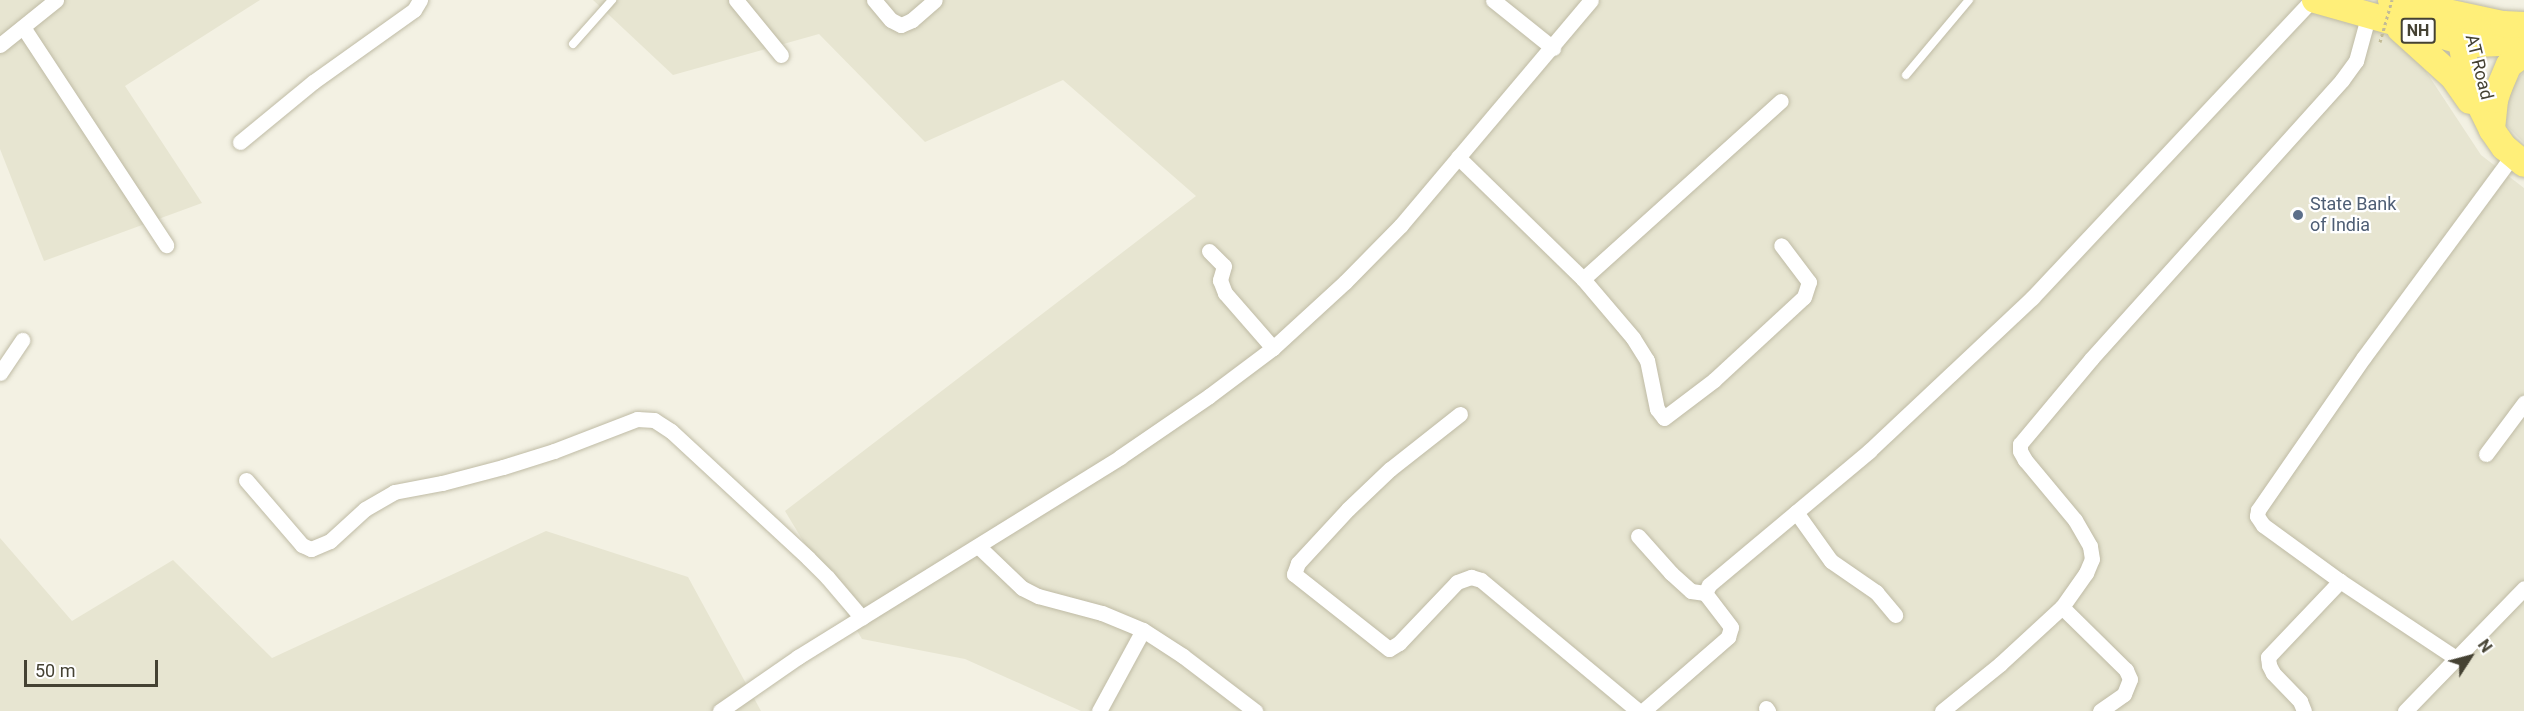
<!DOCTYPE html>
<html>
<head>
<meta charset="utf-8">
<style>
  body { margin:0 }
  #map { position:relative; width:2524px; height:711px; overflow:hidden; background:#f3f1e3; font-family:Roboto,sans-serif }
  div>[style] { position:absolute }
  .residential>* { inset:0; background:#e7e5d1 }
  .roads { filter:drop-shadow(0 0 2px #bfbba5) drop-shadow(0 0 2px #bfbba5) }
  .service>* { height:8px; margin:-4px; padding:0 4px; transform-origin:4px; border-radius:4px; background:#fff }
  .minor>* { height:15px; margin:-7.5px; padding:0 7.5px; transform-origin:7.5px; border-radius:7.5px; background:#fff }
  .trunk>* { height:26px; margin:-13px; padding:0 13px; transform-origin:13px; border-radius:13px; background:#ffef79 }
  .path-bridge>* { height:3px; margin-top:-1.5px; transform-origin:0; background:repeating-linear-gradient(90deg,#c2bb96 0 3px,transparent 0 6px) }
  .dots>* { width:16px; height:16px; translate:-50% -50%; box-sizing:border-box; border:3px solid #fff; border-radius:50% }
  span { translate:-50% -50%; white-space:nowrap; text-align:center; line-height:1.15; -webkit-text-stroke:4.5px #fff; paint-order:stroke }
  .shield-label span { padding:2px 4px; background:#fff; border:2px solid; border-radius:4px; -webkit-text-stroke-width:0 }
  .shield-label { font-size:16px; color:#454233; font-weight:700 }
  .street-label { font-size:18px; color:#454233 }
  .service-label { font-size:18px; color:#4e5e75 }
  .left { translate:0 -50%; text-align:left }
  .north { position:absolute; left:2440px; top:627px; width:60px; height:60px; -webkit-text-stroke:4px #fff; paint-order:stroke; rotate:54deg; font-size:16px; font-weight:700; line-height:24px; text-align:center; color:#454233 }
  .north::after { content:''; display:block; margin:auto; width:21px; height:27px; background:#454233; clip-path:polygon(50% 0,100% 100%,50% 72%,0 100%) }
  .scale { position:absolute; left:24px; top:660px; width:134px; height:27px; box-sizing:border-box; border:3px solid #454233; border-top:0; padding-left:8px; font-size:18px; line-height:21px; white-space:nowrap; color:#454233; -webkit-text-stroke:4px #fff; paint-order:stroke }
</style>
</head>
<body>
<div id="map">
  <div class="residential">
    <i style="clip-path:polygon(0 0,260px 0,125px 86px,202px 203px,44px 261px,0 149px)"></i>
    <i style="clip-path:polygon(593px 0,2305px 0,2382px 32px,2409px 52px,2425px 70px,2481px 155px,2524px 188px,2524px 711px,1081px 711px,965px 659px,862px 639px,785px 511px,1196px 196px,1063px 80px,925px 142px,819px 34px,673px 75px)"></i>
    <i style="clip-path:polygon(2524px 72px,2524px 143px,2506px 125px,2504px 104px,2509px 88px)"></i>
    <i style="clip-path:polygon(546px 531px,688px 577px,761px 711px,0 711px,0 538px,72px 621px,173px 560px,272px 658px)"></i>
  </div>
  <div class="roads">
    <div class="service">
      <i style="left:573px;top:44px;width:59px;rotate:-48.4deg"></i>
      <i style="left:1906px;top:75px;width:98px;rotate:-50deg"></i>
    </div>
    <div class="minor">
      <i style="left:736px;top:0;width:71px;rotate:50.7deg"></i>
      <i style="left:874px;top:0;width:26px;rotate:50deg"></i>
      <i style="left:891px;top:20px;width:11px;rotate:27deg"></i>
      <i style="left:901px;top:25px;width:12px;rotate:-24deg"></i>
      <i style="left:912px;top:20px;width:30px;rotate:-41deg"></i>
      <i style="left:1493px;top:0;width:77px;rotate:38.7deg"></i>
      <i style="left:23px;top:27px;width:261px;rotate:56.7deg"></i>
      <i style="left:0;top:45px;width:72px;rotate:-38.8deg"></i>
      <i style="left:240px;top:142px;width:94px;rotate:-39.4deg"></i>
      <i style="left:313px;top:82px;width:124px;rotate:-35.5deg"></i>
      <i style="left:414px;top:10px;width:12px;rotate:-59deg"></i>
      <i style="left:1458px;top:157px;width:175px;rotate:44.3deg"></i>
      <i style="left:1583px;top:279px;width:77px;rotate:49.7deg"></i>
      <i style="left:1633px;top:338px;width:26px;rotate:58deg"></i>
      <i style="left:1647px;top:360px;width:50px;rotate:78.5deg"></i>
      <i style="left:1657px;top:409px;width:11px;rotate:52deg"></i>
      <i style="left:1664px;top:418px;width:63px;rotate:-37.2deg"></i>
      <i style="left:1714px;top:380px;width:122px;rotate:-42.7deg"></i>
      <i style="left:1804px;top:297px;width:16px;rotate:-72deg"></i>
      <i style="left:1809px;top:282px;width:46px;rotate:-127.1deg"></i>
      <i style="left:1209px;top:251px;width:21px;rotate:45deg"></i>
      <i style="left:1224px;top:266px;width:15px;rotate:106deg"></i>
      <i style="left:1220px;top:280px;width:14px;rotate:69deg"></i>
      <i style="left:1225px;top:293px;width:73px;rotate:48.9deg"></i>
      <i style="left:1583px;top:279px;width:266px;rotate:-42deg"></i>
      <i style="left:0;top:373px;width:40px;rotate:-56deg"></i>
      <i style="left:1460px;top:414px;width:89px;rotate:141.8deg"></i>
      <i style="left:1390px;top:469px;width:58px;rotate:136.4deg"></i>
      <i style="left:1348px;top:509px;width:74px;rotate:132.8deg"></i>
      <i style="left:1298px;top:563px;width:12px;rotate:110deg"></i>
      <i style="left:1294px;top:574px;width:121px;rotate:38.3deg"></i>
      <i style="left:1389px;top:649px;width:12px;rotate:-31deg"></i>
      <i style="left:1399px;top:643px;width:84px;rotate:-46.4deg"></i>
      <i style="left:1457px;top:582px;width:15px;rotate:-20deg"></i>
      <i style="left:1471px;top:577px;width:10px;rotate:17deg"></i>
      <i style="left:1481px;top:580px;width:204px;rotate:39.8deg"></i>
      <i style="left:2486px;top:454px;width:64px;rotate:-53.3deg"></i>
      <i style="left:246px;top:480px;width:86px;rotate:49.3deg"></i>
      <i style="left:302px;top:545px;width:10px;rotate:24deg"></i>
      <i style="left:311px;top:549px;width:21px;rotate:-23deg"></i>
      <i style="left:330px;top:541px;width:47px;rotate:-42.4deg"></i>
      <i style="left:365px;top:509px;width:34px;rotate:-30deg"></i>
      <i style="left:394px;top:492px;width:49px;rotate:-10.6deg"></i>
      <i style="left:442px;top:483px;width:63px;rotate:-14.7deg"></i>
      <i style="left:503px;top:467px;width:53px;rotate:-17.4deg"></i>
      <i style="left:554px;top:451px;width:89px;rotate:-21.1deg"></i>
      <i style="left:637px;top:419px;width:17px;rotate:3deg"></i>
      <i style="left:654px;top:420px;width:20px;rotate:33deg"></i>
      <i style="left:671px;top:431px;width:187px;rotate:42.8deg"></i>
      <i style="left:808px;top:558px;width:28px;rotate:45deg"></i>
      <i style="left:828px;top:578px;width:52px;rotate:49.6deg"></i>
      <i style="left:1796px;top:512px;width:60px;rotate:54.5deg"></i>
      <i style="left:1831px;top:561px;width:55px;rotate:34.6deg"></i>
      <i style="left:1876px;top:592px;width:30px;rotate:50deg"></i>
      <i style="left:1638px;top:536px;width:50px;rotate:48.3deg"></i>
      <i style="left:1671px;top:573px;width:27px;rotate:42deg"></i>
      <i style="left:1691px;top:591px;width:14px;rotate:8deg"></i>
      <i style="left:978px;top:546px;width:61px;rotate:43.7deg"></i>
      <i style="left:1022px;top:588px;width:18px;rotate:27deg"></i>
      <i style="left:1038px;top:596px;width:66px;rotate:14.9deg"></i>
      <i style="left:1102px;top:613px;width:44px;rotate:22.5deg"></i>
      <i style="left:1143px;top:630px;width:48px;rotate:33deg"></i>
      <i style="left:1183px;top:656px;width:91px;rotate:37.4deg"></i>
      <i style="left:2456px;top:658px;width:139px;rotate:-146.4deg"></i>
      <i style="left:2340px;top:581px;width:95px;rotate:-144deg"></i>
      <i style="left:2263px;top:525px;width:11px;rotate:-124deg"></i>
      <i style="left:2257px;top:516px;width:6px;rotate:-81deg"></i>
      <i style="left:2258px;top:510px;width:186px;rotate:-55.3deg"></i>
      <i style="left:2364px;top:357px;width:251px;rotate:-53.6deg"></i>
      <i style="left:1766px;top:708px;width:4px;rotate:56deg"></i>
      <i style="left:720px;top:711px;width:95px;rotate:-34.7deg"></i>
      <i style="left:798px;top:657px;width:379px;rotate:-31.8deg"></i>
      <i style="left:1120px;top:457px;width:108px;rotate:-34.4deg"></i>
      <i style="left:1209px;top:396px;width:80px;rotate:-36.9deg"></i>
      <i style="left:1273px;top:348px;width:98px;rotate:-42.5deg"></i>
      <i style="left:1345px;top:282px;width:80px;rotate:-45.5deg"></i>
      <i style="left:1401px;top:225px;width:294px;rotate:-49.8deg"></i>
      <i style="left:1099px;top:711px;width:92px;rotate:-61.5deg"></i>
      <i style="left:1643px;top:711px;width:113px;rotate:-41deg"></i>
      <i style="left:1728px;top:637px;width:10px;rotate:-73deg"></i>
      <i style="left:1731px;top:627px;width:43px;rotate:-127.4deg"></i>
      <i style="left:1705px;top:593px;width:9px;rotate:-63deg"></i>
      <i style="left:1709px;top:585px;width:209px;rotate:-39.9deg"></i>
      <i style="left:1869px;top:451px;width:224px;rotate:-43.2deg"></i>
      <i style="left:2032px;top:298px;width:409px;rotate:-46.8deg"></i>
      <i style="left:1942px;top:711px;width:75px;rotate:-39deg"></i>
      <i style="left:2000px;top:664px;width:84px;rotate:-42.6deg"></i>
      <i style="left:2100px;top:711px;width:29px;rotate:-35deg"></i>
      <i style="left:2124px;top:694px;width:16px;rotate:-68deg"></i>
      <i style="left:2130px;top:679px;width:10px;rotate:-114deg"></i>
      <i style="left:2126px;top:670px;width:90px;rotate:-135.5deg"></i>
      <i style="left:2062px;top:607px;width:42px;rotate:-54.8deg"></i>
      <i style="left:2086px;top:573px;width:15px;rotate:-67deg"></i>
      <i style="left:2092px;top:559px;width:13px;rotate:-99deg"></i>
      <i style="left:2090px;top:546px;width:30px;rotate:-120deg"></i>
      <i style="left:2075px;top:520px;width:78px;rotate:-129.8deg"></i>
      <i style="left:2025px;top:460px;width:10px;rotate:-119deg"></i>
      <i style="left:2020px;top:451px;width:7px;rotate:-90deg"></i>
      <i style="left:2020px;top:444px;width:111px;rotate:-50.1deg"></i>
      <i style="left:2091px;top:359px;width:375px;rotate:-48deg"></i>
      <i style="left:2342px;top:80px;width:24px;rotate:-54deg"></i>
      <i style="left:2356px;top:61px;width:46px;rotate:-74.7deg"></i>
      <i style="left:2304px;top:711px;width:11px;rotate:-112deg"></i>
      <i style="left:2300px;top:701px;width:39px;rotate:-134deg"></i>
      <i style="left:2273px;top:673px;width:9px;rotate:-117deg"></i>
      <i style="left:2269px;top:665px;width:8px;rotate:-97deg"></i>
      <i style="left:2268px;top:657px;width:105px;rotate:-46.5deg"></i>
      <i style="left:2405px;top:711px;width:171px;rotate:-45.9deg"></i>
    </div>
    <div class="trunk">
      <i style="left:2315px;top:0;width:152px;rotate:15.7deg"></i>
      <i style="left:2461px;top:41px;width:14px;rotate:12deg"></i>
      <i style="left:2475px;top:44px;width:49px;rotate:-2.3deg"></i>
      <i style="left:2391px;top:0;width:115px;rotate:12.1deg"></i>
      <i style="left:2503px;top:24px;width:21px;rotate:3deg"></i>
      <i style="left:2466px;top:17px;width:25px;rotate:102deg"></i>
      <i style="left:2461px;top:41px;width:41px;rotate:80.1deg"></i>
      <i style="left:2468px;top:81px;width:55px;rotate:63.9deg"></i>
      <i style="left:2492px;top:130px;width:21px;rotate:55deg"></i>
      <i style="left:2504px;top:147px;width:26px;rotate:40deg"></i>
      <i style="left:2400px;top:29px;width:72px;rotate:42.2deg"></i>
      <i style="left:2453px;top:77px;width:29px;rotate:55deg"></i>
      <i style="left:2492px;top:129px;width:29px;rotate:-84deg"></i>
      <i style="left:2495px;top:100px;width:13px;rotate:-72deg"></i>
      <i style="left:2499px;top:88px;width:25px;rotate:-67deg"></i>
      <i style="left:2509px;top:65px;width:19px;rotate:-36deg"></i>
    </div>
  </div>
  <div class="path-bridge">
    <i style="left:2380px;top:42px;width:44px;rotate:-74.1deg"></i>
  </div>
  <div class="dots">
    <i style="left:2298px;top:215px;background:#5c6f8a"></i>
  </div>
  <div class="shield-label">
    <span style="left:2418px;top:31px">NH</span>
  </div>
  <div class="street-label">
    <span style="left:2479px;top:67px;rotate:76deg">AT Road</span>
  </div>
  <div class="service-label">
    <span class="left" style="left:2310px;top:215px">State Bank<br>of India</span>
  </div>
  <div class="north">N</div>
  <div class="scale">50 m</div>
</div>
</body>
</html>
